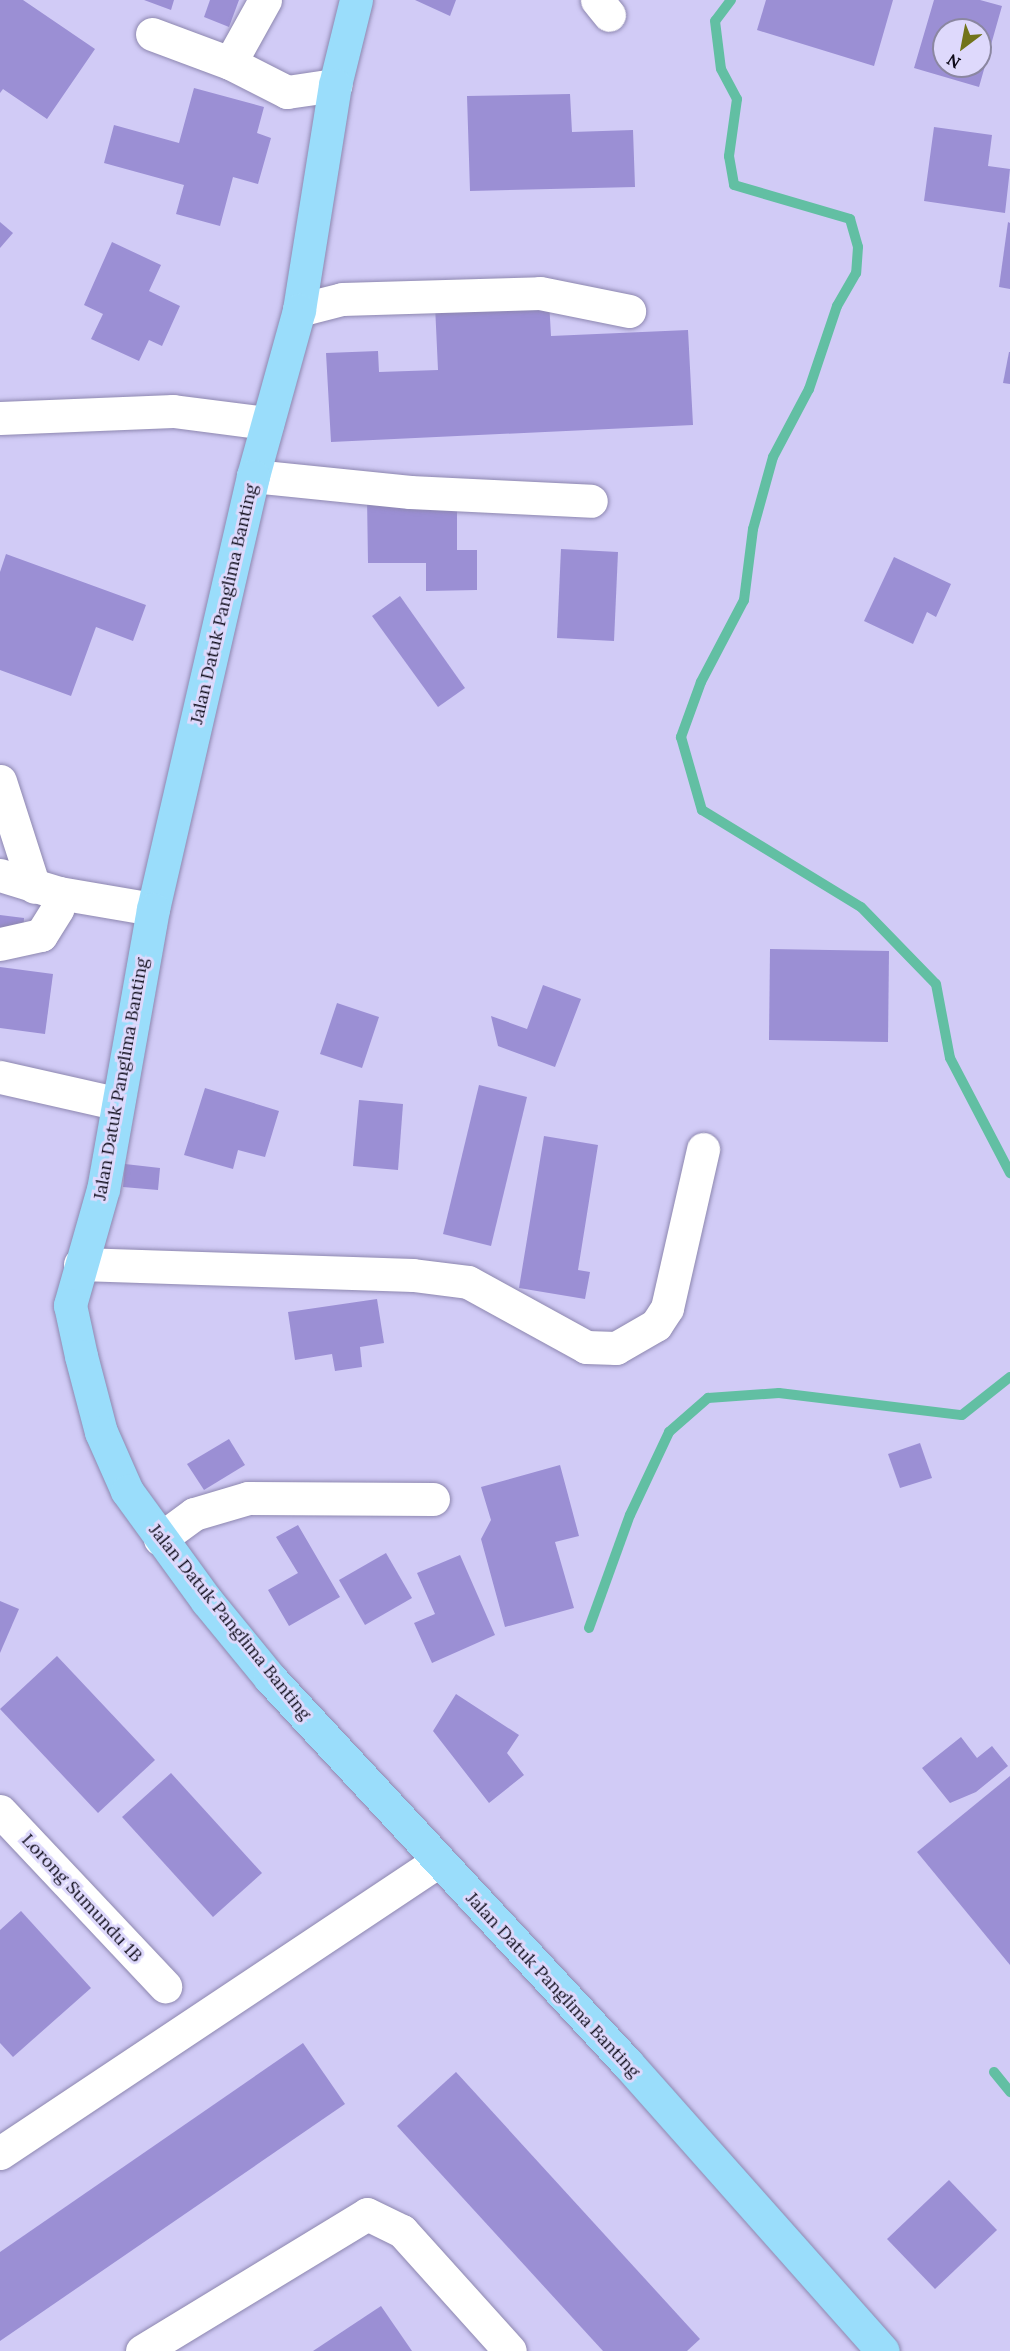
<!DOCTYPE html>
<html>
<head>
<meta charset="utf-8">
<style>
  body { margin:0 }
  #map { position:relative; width:1010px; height:2351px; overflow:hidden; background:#d1cbf6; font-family:Lora,serif }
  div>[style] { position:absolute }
  .stream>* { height:10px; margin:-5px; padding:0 5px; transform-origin:5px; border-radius:5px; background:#62bfa3 }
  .building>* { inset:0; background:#9b8fd4 }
  .roads { filter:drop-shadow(0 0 2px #8d87af) drop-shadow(0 0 2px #8d87af) }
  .minor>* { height:33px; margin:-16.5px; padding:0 16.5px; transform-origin:16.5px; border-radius:16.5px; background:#fff }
  .major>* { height:33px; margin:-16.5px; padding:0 16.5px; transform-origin:16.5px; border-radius:16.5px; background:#9addfb }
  span { translate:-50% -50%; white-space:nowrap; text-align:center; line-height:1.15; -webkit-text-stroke:6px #ded9fc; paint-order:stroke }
  .street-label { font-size:18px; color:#0e0b19 }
  .north { position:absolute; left:932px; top:18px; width:60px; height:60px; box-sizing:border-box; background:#ded9fc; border:2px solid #8b87a1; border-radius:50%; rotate:212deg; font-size:16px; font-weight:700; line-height:24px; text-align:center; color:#0e0b19 }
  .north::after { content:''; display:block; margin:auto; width:21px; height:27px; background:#72741b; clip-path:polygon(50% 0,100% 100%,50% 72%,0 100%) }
</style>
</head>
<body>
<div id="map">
  <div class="stream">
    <i style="left:731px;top:0;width:26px;rotate:127deg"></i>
    <i style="left:715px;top:21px;width:48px;rotate:82.9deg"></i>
    <i style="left:721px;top:69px;width:34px;rotate:62deg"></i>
    <i style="left:737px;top:99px;width:58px;rotate:98deg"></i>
    <i style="left:729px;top:156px;width:29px;rotate:80deg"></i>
    <i style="left:734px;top:185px;width:121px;rotate:16.3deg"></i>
    <i style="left:850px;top:219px;width:29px;rotate:74deg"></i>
    <i style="left:858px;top:247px;width:26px;rotate:94deg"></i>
    <i style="left:856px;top:273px;width:38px;rotate:120deg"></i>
    <i style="left:837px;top:306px;width:88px;rotate:108.6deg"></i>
    <i style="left:809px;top:389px;width:77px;rotate:117.9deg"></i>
    <i style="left:773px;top:457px;width:75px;rotate:105.5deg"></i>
    <i style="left:753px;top:529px;width:72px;rotate:97.2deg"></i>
    <i style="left:744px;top:600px;width:93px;rotate:117.7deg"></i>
    <i style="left:701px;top:682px;width:59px;rotate:110deg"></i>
    <i style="left:681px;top:737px;width:76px;rotate:74deg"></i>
    <i style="left:702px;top:810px;width:186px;rotate:31.4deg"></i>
    <i style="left:861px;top:907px;width:107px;rotate:45.8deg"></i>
    <i style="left:936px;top:984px;width:75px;rotate:79.3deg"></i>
    <i style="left:950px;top:1058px;width:130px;rotate:62.4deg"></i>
    <i style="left:589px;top:1628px;width:120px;rotate:-70.1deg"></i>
    <i style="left:630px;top:1515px;width:92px;rotate:-64.8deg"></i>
    <i style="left:669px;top:1432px;width:52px;rotate:-41.1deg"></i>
    <i style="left:708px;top:1398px;width:71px;rotate:-4deg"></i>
    <i style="left:779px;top:1393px;width:184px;rotate:6.9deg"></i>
    <i style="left:962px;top:1415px;width:61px;rotate:-38.4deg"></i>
    <i style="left:994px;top:2072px;width:26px;rotate:51deg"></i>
  </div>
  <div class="building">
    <i style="clip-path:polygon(0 0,23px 0,95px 49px,47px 119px,3px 89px,0 93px)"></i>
    <i style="clip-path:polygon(144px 0,174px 0,171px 10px)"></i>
    <i style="clip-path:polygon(210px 0,239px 0,229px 27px,204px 17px)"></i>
    <i style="clip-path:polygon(415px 0,456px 0,450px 16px)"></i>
    <i style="clip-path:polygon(766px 0,893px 0,874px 66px,757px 30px)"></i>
    <i style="clip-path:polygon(evenodd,934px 0,980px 0,1002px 6px,979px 87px,914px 68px,934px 0,944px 30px,980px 30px,980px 66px,944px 66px,944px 30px)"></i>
    <i style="clip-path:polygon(194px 88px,264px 107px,257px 133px,271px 138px,258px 184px,233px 177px,220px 226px,176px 214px,184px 185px,104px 163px,114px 125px,179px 143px)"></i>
    <i style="clip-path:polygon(570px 94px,572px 132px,633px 130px,635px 187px,470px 191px,467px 96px)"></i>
    <i style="clip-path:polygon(934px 127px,992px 135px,988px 166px,1010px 169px,1005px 213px,924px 201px)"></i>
    <i style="clip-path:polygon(0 222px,13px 233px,0 248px)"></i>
    <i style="clip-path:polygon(1008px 222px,1010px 223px,1010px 289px,999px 287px)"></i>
    <i style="clip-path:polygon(112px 242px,161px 265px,149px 291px,180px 306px,162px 346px,149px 340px,139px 361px,91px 339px,103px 314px,84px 305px)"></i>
    <i style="clip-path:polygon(549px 300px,551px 336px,688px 330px,693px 425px,331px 442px,326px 353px,378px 351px,379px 372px,438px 370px,435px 305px)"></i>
    <i style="clip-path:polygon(1009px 352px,1010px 352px,1010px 384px,1003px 383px)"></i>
    <i style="clip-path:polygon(367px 497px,457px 497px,457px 550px,477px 550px,477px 590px,426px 591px,426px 563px,368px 563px)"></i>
    <i style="clip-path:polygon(561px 549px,618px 552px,614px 641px,557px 638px)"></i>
    <i style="clip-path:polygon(6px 554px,146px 605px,133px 641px,96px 627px,71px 696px,0 670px,0 572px)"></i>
    <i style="clip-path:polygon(894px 557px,951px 584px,936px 617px,927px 612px,913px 644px,864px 621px)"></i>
    <i style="clip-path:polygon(400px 596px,465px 688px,438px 707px,372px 616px)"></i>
    <i style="clip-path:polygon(0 915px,24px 918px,23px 937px,0 934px)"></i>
    <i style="clip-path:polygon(770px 949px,889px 951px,888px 1042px,769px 1040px)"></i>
    <i style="clip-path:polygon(0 967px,53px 974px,45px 1034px,0 1028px)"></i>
    <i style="clip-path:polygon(543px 985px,581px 999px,555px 1067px,498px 1046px,491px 1016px,527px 1029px)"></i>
    <i style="clip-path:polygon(337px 1003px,379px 1017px,362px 1068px,320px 1054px)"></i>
    <i style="clip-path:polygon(479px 1085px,527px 1097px,491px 1246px,443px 1234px)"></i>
    <i style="clip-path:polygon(205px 1088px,279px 1111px,265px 1157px,238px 1150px,233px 1169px,184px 1155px)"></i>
    <i style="clip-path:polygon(359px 1100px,403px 1104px,398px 1170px,353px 1166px)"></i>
    <i style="clip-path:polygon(544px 1136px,598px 1145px,578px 1270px,590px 1272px,585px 1299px,519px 1288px)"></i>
    <i style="clip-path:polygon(125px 1164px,160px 1168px,158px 1190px,123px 1187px)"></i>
    <i style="clip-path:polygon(377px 1299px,384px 1343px,360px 1347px,362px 1367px,335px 1371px,332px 1354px,295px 1360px,288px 1312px)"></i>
    <i style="clip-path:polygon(229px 1439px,245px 1465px,204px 1490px,187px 1464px)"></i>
    <i style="clip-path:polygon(920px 1443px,932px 1478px,900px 1488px,888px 1454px)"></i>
    <i style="clip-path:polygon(560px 1465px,579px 1536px,555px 1542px,574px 1608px,505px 1627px,481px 1539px,491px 1520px,481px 1487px)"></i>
    <i style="clip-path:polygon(298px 1525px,340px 1597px,289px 1626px,268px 1590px,298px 1573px,276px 1537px)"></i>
    <i style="clip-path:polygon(386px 1553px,412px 1598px,365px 1625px,339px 1580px)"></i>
    <i style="clip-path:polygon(460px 1555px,495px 1635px,432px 1663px,414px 1623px,435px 1614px,417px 1573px)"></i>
    <i style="clip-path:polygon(0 1601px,19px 1609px,0 1653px)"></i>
    <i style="clip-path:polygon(57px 1656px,155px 1760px,98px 1813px,0 1709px)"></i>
    <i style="clip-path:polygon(456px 1694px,519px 1735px,507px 1753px,524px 1775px,489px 1803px,433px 1731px)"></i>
    <i style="clip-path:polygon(961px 1737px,977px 1758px,992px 1746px,1008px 1766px,976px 1792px,950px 1803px,922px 1768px)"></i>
    <i style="clip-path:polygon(171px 1773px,262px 1873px,213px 1917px,122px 1817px)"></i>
    <i style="clip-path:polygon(1010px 1776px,1010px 1965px,917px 1852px)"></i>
    <i style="clip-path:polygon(21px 1911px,91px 1988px,13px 2057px,0 2043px,0 1930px)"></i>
    <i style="clip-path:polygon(303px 2043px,345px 2104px,0 2341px,0 2252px)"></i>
    <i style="clip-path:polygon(456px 2072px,700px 2339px,687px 2351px,603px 2351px,397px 2126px)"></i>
    <i style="clip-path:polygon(949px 2180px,997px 2230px,935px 2289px,887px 2239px)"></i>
    <i style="clip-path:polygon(381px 2306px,412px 2351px,313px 2351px)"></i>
  </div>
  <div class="roads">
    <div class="minor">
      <i style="left:265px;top:0;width:72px;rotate:119.1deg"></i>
      <i style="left:230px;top:63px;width:64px;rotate:27deg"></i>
      <i style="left:287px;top:92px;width:49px;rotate:-8.3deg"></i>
      <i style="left:597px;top:0;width:19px;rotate:51deg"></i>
      <i style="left:152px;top:34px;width:83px;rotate:20.4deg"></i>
      <i style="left:299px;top:310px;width:44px;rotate:-14.3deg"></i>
      <i style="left:342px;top:299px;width:198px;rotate:-1.7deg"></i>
      <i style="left:540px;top:293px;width:91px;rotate:11.4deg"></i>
      <i style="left:0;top:418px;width:173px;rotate:-2.3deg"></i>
      <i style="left:173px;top:411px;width:95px;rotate:7.3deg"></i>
      <i style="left:253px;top:476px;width:158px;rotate:5.8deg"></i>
      <i style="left:410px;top:492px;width:181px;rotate:2.8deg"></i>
      <i style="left:0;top:781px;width:111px;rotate:72.2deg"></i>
      <i style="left:0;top:875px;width:62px;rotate:17deg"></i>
      <i style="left:59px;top:893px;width:95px;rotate:9.7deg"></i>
      <i style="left:0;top:944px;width:42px;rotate:-12.4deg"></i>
      <i style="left:41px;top:935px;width:31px;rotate:-58deg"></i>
      <i style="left:57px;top:909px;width:16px;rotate:-83deg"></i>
      <i style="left:0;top:1077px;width:118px;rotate:12.7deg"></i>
      <i style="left:80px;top:1264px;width:333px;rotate:1.9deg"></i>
      <i style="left:413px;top:1275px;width:55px;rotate:7.3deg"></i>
      <i style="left:468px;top:1282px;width:135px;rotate:28.8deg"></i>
      <i style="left:586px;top:1347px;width:30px;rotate:2deg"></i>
      <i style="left:616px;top:1348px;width:46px;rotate:-29.9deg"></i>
      <i style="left:656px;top:1325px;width:20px;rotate:-57deg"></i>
      <i style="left:667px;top:1308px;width:163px;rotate:-77.2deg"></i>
      <i style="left:160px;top:1539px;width:42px;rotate:-36.3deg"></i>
      <i style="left:194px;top:1514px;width:56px;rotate:-16.5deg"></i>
      <i style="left:248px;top:1498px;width:185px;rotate:0.3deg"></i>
      <i style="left:0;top:1811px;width:241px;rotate:46.7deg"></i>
      <i style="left:0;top:2153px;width:525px;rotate:-33.66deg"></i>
      <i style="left:142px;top:2351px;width:263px;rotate:-31.3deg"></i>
      <i style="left:367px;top:2214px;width:39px;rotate:26deg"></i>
      <i style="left:402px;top:2231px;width:161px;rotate:48deg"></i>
    </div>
    <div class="major">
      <i style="left:356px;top:0;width:88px;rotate:103.9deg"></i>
      <i style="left:335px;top:85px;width:228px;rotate:99.1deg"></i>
      <i style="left:299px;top:310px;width:172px;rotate:105.5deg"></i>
      <i style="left:253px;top:476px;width:444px;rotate:103deg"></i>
      <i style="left:153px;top:909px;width:284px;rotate:100.1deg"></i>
      <i style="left:103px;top:1189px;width:121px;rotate:105.9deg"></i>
      <i style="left:70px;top:1305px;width:52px;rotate:77.8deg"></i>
      <i style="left:81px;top:1356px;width:79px;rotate:75.3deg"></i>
      <i style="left:101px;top:1432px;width:64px;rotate:66.2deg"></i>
      <i style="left:127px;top:1491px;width:136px;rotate:54deg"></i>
      <i style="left:207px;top:1601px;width:99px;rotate:50.7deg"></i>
      <i style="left:270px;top:1678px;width:525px;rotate:47.16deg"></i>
      <i style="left:627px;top:2063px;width:385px;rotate:48.4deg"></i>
    </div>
  </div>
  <div class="street-label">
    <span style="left:224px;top:604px;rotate:-77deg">Jalan Datuk Panglima Banting</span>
    <span style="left:121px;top:1079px;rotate:-80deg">Jalan Datuk Panglima Banting</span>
    <span style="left:230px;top:1622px;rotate:51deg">Jalan Datuk Panglima Banting</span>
    <span style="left:82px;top:1898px;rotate:47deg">Lorong Sumundu 1B</span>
    <span style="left:553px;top:1985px;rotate:47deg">Jalan Datuk Panglima Banting</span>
  </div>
  <div class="north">N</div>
</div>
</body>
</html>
